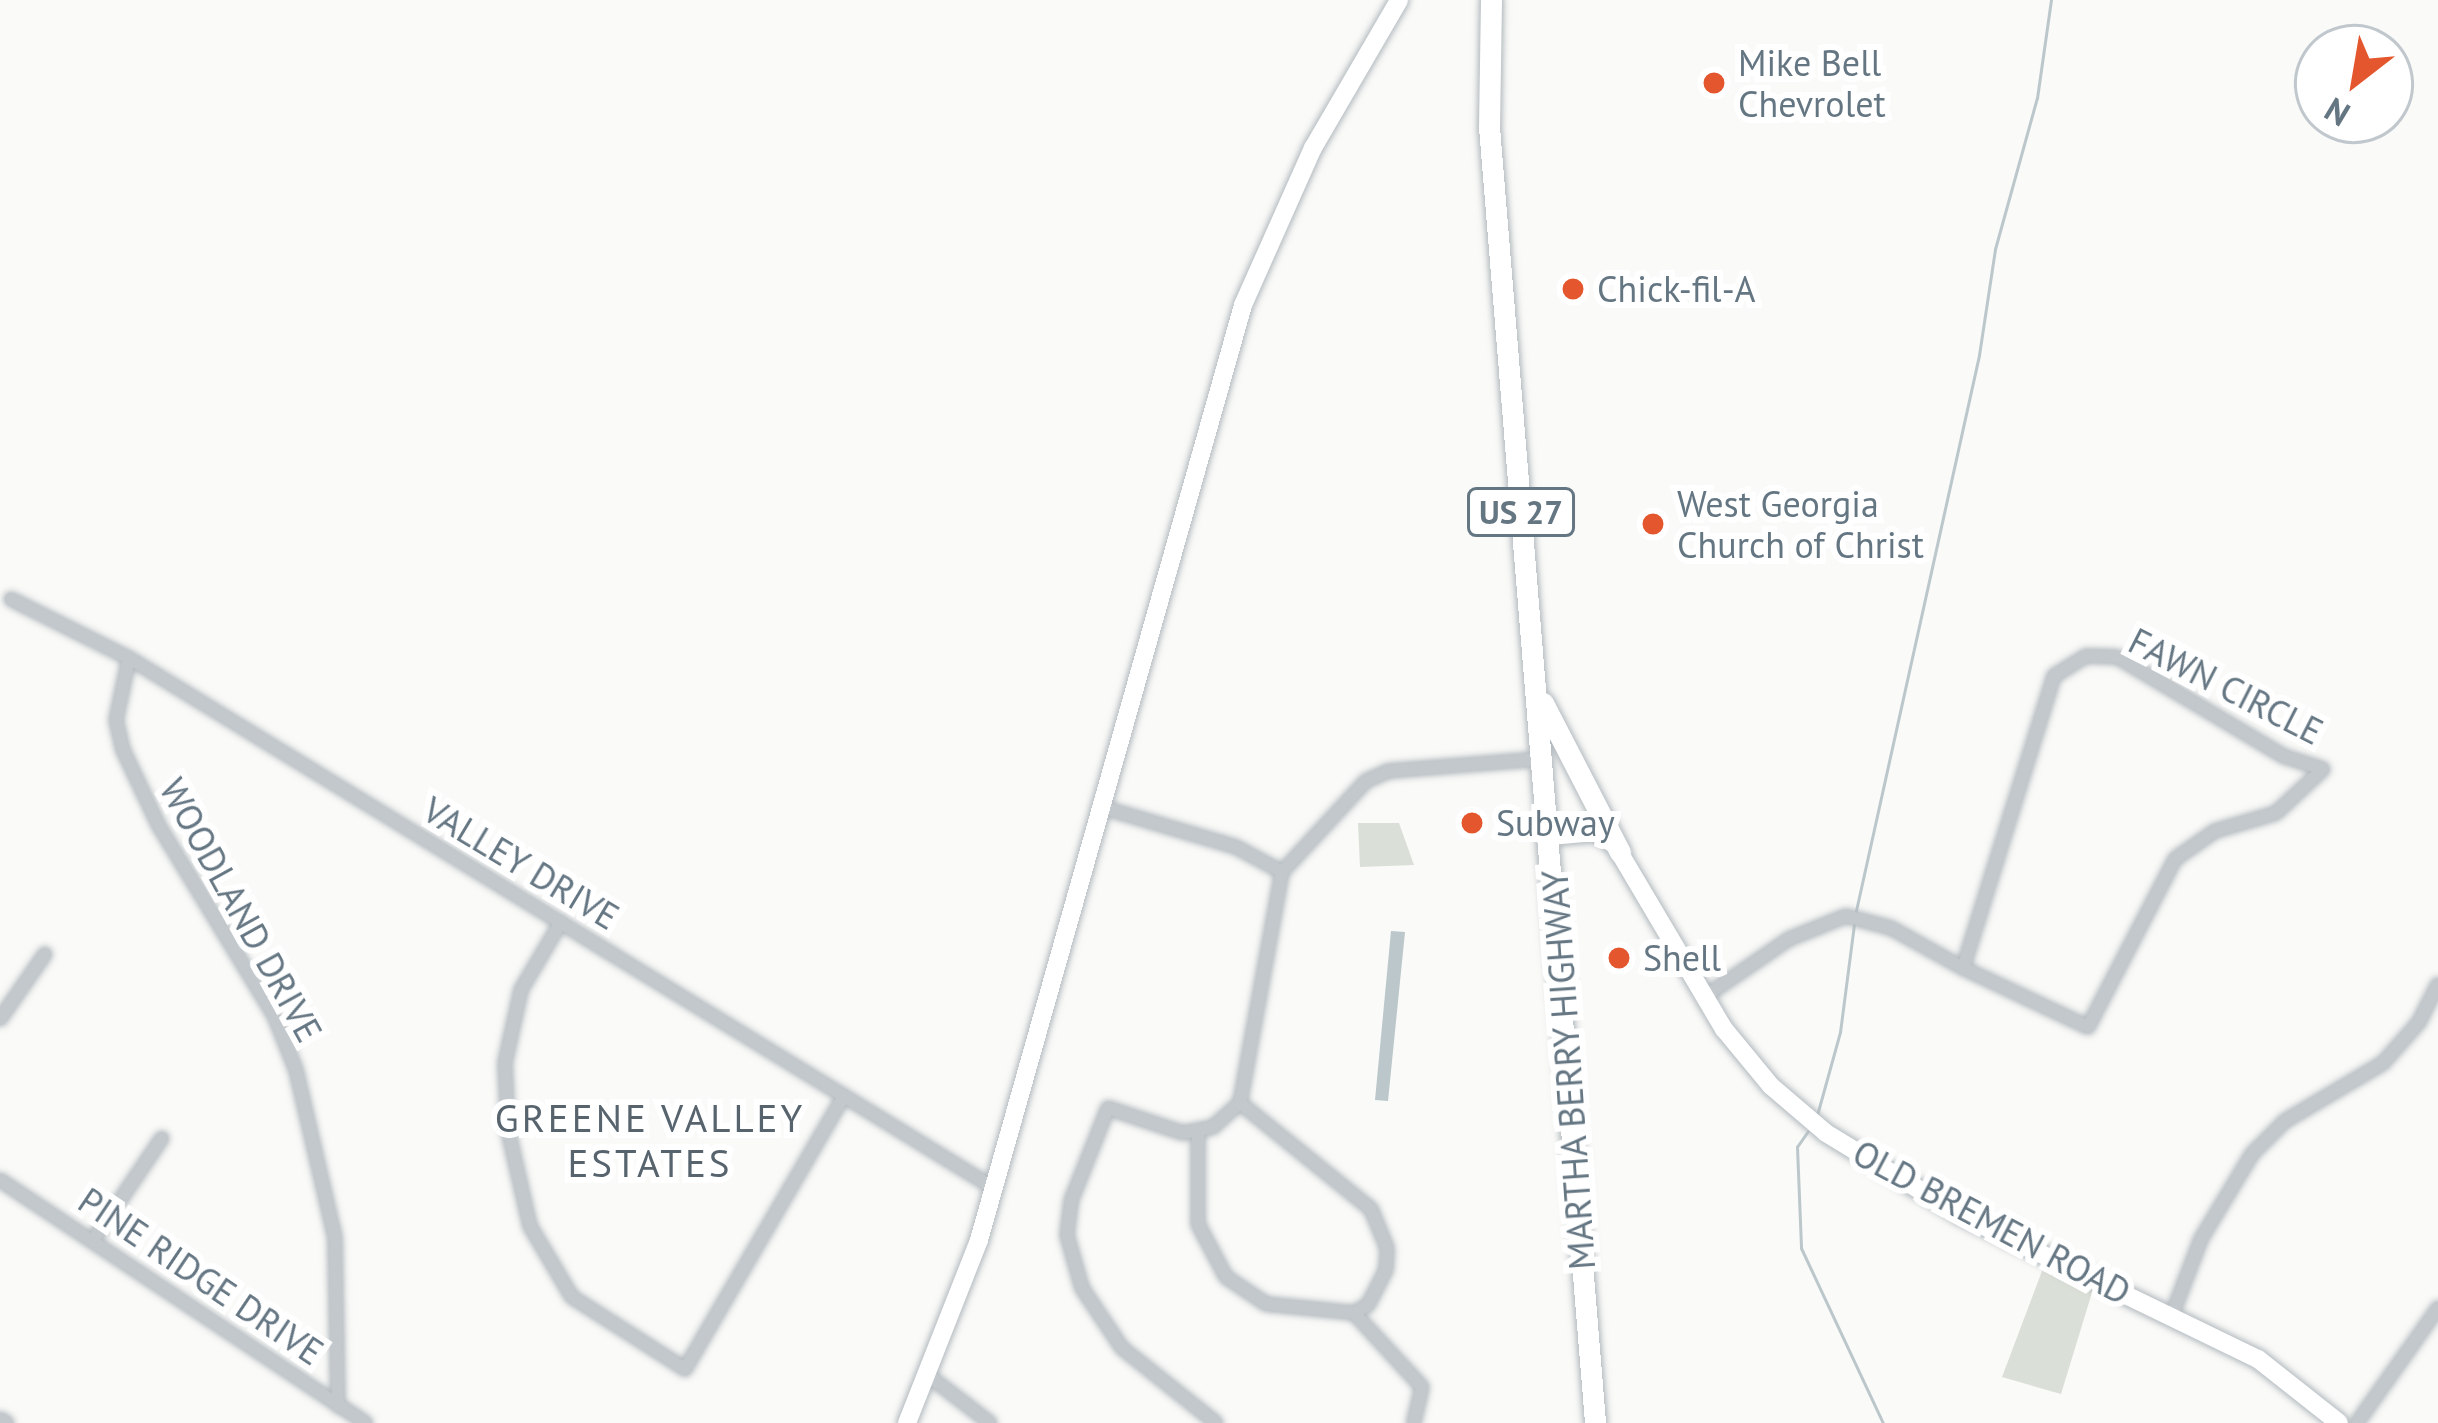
<!DOCTYPE html>
<html>
<head>
<meta charset="utf-8">
<style>
  body { margin:0 }
  #map { position:relative; width:2438px; height:1423px; overflow:hidden; background:#fafaf8; font-family:"PT Sans",sans-serif }
  div>[style] { position:absolute }
  .green>* { inset:0; background:#dadfd7 }
  .water>* { inset:0; background:#bbc7cb }
  .stream>* { height:3px; margin:-1.5px; padding:0 1.5px; transform-origin:1.5px; border-radius:1.5px; background:#bbc7cb }
  .roads { filter:drop-shadow(0 0 3px #b3babf) drop-shadow(0 0 3px #b3babf) }
  .street>* { height:12px; margin:-6px; padding:0 6px; transform-origin:6px; border-radius:6px; background:#c3c8cc }
  .secondary>* { height:18px; margin:-9px; padding:0 9px; transform-origin:9px; border-radius:9px; background:#fff }
  .primary>* { height:21px; margin:-10.5px; padding:0 10.5px; transform-origin:10.5px; border-radius:10.5px; background:#fff }
  .dots>* { width:33px; height:33px; translate:-50% -50%; box-sizing:border-box; border:6px solid #fff; border-radius:50% }
  span { translate:-50% -50%; white-space:nowrap; text-align:center; line-height:1.15; -webkit-text-stroke:12px #fff; paint-order:stroke }
  .shield-label span { padding:3px 9px; background:#fff; border:3px solid; border-radius:9px; -webkit-text-stroke-width:0 }
  .shield-label { font-size:33px; color:#657683; font-weight:700 }
  .poi-label { font-size:36px; color:#657683 }
  .left { translate:0 -50%; text-align:left }
  .street-label { font-size:36px; color:#657683 }
  .neighbourhood-label { font-size:39px; color:#57646e; letter-spacing:3px }
  .north { position:absolute; left:2294px; top:24px; width:120px; height:120px; box-sizing:border-box; background:#fff; border:3px solid #c1c8cd; border-radius:50%; rotate:211deg; font-size:33px; font-weight:700; line-height:48px; text-align:center; color:#657683 }
  .north::after { content:''; display:block; margin:auto; width:42px; height:54px; background:#e4572e; clip-path:polygon(50% 0,100% 100%,50% 72%,0 100%) }
</style>
</head>
<body>
<div id="map">
  <div class="green">
    <i style="clip-path:polygon(1358px 823px,1399px 823px,1414px 865px,1360px 867px)"></i>
    <i style="clip-path:polygon(2045px 1263px,2094px 1286px,2061px 1394px,2002px 1377px)"></i>
  </div>
  <div class="water">
    <i style="clip-path:polygon(1391px 931px,1405px 932px,1388px 1101px,1375px 1100px)"></i>
  </div>
  <div class="stream">
    <i style="left:1855px;top:915px;width:574px;rotate:-77.51deg"></i>
    <i style="left:1979px;top:355px;width:107px;rotate:-81.4deg"></i>
    <i style="left:1995px;top:249px;width:157px;rotate:-74.5deg"></i>
    <i style="left:2037px;top:98px;width:99px;rotate:-81.9deg"></i>
    <i style="left:1817px;top:1115px;width:86px;rotate:-74.5deg"></i>
    <i style="left:1840px;top:1032px;width:109px;rotate:-82.6deg"></i>
    <i style="left:1808px;top:1131px;width:19px;rotate:125deg"></i>
    <i style="left:1797px;top:1147px;width:101px;rotate:87.7deg"></i>
    <i style="left:1801px;top:1248px;width:193px;rotate:64.9deg"></i>
  </div>
  <div class="roads">
    <div class="street">
      <i style="left:11px;top:599px;width:132px;rotate:26.6deg"></i>
      <i style="left:129px;top:658px;width:1014px;rotate:31.5deg"></i>
      <i style="left:129px;top:658px;width:63px;rotate:101.8deg"></i>
      <i style="left:116px;top:720px;width:31px;rotate:77deg"></i>
      <i style="left:123px;top:750px;width:84px;rotate:64.7deg"></i>
      <i style="left:159px;top:826px;width:221px;rotate:58.7deg"></i>
      <i style="left:274px;top:1015px;width:59px;rotate:68.2deg"></i>
      <i style="left:296px;top:1070px;width:172px;rotate:76.9deg"></i>
      <i style="left:335px;top:1238px;width:168px;rotate:89deg"></i>
      <i style="left:1101px;top:807px;width:141px;rotate:16.5deg"></i>
      <i style="left:1236px;top:847px;width:52px;rotate:28.5deg"></i>
      <i style="left:561px;top:922px;width:79px;rotate:120.5deg"></i>
      <i style="left:521px;top:990px;width:75px;rotate:102.4deg"></i>
      <i style="left:505px;top:1063px;width:67px;rotate:87.4deg"></i>
      <i style="left:508px;top:1130px;width:98px;rotate:77.1deg"></i>
      <i style="left:530px;top:1226px;width:82px;rotate:59.4deg"></i>
      <i style="left:572px;top:1297px;width:134px;rotate:32.5deg"></i>
      <i style="left:685px;top:1369px;width:316px;rotate:-59.8deg"></i>
      <i style="left:1703px;top:998px;width:104px;rotate:-34.5deg"></i>
      <i style="left:1789px;top:939px;width:61px;rotate:-22deg"></i>
      <i style="left:1846px;top:916px;width:47px;rotate:14.9deg"></i>
      <i style="left:1891px;top:928px;width:82px;rotate:29.1deg"></i>
      <i style="left:1963px;top:968px;width:138px;rotate:25.3deg"></i>
      <i style="left:2088px;top:1027px;width:189px;rotate:-62.6deg"></i>
      <i style="left:2175px;top:859px;width:49px;rotate:-35deg"></i>
      <i style="left:2215px;top:831px;width:64px;rotate:-16.4deg"></i>
      <i style="left:2276px;top:813px;width:64px;rotate:-43.1deg"></i>
      <i style="left:2323px;top:769px;width:40px;rotate:-162deg"></i>
      <i style="left:2285px;top:757px;width:196px;rotate:-149.2deg"></i>
      <i style="left:2117px;top:657px;width:31px;rotate:-178deg"></i>
      <i style="left:2086px;top:656px;width:38px;rotate:148deg"></i>
      <i style="left:2054px;top:676px;width:306px;rotate:107.3deg"></i>
      <i style="left:0;top:1019px;width:79px;rotate:-55.3deg"></i>
      <i style="left:1198px;top:1130px;width:94px;rotate:90deg"></i>
      <i style="left:1198px;top:1224px;width:60px;rotate:62.2deg"></i>
      <i style="left:1226px;top:1277px;width:48px;rotate:34deg"></i>
      <i style="left:1266px;top:1304px;width:88px;rotate:5.8deg"></i>
      <i style="left:1354px;top:1313px;width:16px;rotate:-30deg"></i>
      <i style="left:1368px;top:1305px;width:39px;rotate:-63deg"></i>
      <i style="left:1386px;top:1270px;width:22px;rotate:-87deg"></i>
      <i style="left:1387px;top:1248px;width:42px;rotate:-112.3deg"></i>
      <i style="left:1371px;top:1209px;width:169px;rotate:-141deg"></i>
      <i style="left:0;top:1180px;width:439px;rotate:33.6deg"></i>
      <i style="left:96px;top:1236px;width:118px;rotate:-56deg"></i>
      <i style="left:1354px;top:1313px;width:100px;rotate:47.4deg"></i>
      <i style="left:1422px;top:1387px;width:37px;rotate:103deg"></i>
      <i style="left:2172px;top:1315px;width:81px;rotate:-69.1deg"></i>
      <i style="left:2201px;top:1239px;width:99px;rotate:-59deg"></i>
      <i style="left:2252px;top:1154px;width:47px;rotate:-45deg"></i>
      <i style="left:2285px;top:1121px;width:114px;rotate:-30.6deg"></i>
      <i style="left:2383px;top:1063px;width:55px;rotate:-48.7deg"></i>
      <i style="left:2419px;top:1022px;width:42px;rotate:-63.4deg"></i>
      <i style="left:929px;top:1376px;width:77px;rotate:37.6deg"></i>
      <i style="left:0;top:1419px;width:8px;rotate:30deg"></i>
      <i style="left:1216px;top:1423px;width:120px;rotate:-141.4deg"></i>
      <i style="left:1122px;top:1348px;width:72px;rotate:-123.7deg"></i>
      <i style="left:1082px;top:1288px;width:55px;rotate:-105.8deg"></i>
      <i style="left:1067px;top:1235px;width:34px;rotate:-83deg"></i>
      <i style="left:1071px;top:1201px;width:100px;rotate:-68.3deg"></i>
      <i style="left:1108px;top:1108px;width:79px;rotate:18.4deg"></i>
      <i style="left:1183px;top:1133px;width:31px;rotate:-11deg"></i>
      <i style="left:1213px;top:1127px;width:36px;rotate:-42deg"></i>
      <i style="left:1240px;top:1103px;width:235px;rotate:-79.7deg"></i>
      <i style="left:1282px;top:872px;width:124px;rotate:-47.3deg"></i>
      <i style="left:1366px;top:781px;width:24px;rotate:-24deg"></i>
      <i style="left:1388px;top:771px;width:153px;rotate:-4.5deg"></i>
      <i style="left:2357px;top:1423px;width:141px;rotate:-54.8deg"></i>
    </div>
    <div class="secondary">
      <i style="left:1550px;top:836px;width:45px;rotate:-5.1deg"></i>
      <i style="left:1595px;top:832px;width:24px;rotate:33deg"></i>
      <i style="left:1615px;top:845px;width:214px;rotate:59.4deg"></i>
      <i style="left:1724px;top:1029px;width:74px;rotate:50.5deg"></i>
      <i style="left:1771px;top:1086px;width:72px;rotate:40.5deg"></i>
      <i style="left:1826px;top:1133px;width:156px;rotate:31.3deg"></i>
      <i style="left:1959px;top:1214px;width:332px;rotate:25.9deg"></i>
      <i style="left:2258px;top:1359px;width:103px;rotate:38.3deg"></i>
      <i style="left:907px;top:1423px;width:197px;rotate:-68.5deg"></i>
      <i style="left:979px;top:1240px;width:972px;rotate:-74.23deg"></i>
      <i style="left:1243px;top:305px;width:172px;rotate:-66deg"></i>
      <i style="left:1313px;top:148px;width:171px;rotate:-59.8deg"></i>
    </div>
    <div class="primary">
      <i style="left:1491px;top:0;width:127px;rotate:90.9deg"></i>
      <i style="left:1489px;top:127px;width:1300px;rotate:85.32deg"></i>
      <i style="left:1543px;top:703px;width:168px;rotate:62.7deg"></i>
    </div>
  </div>
  <div class="dots">
    <i style="left:1714px;top:83px;background:#e4572e"></i>
    <i style="left:1573px;top:289px;background:#e4572e"></i>
    <i style="left:1653px;top:524px;background:#e4572e"></i>
    <i style="left:1472px;top:823px;background:#e4572e"></i>
    <i style="left:1619px;top:958px;background:#e4572e"></i>
  </div>
  <div class="shield-label">
    <span style="left:1521px;top:512px">US 27</span>
  </div>
  <div class="poi-label">
    <span class="left" style="left:1738px;top:83px">Mike Bell<br>Chevrolet</span>
    <span class="left" style="left:1597px;top:289px">Chick-fil-A</span>
    <span class="left" style="left:1677px;top:524px">West Georgia<br>Church of Christ</span>
    <span class="left" style="left:1496px;top:823px">Subway</span>
    <span class="left" style="left:1643px;top:958px">Shell</span>
  </div>
  <div class="street-label">
    <span style="left:2226px;top:686px;rotate:27deg">FAWN CIRCLE</span>
    <span style="left:521px;top:863px;rotate:31deg">VALLEY DRIVE</span>
    <span style="left:241px;top:910px;rotate:61deg">WOODLAND DRIVE</span>
    <span style="left:1568px;top:1070px;rotate:-94deg">MARTHA BERRY HIGHWAY</span>
    <span style="left:1992px;top:1222px;rotate:28deg">OLD BREMEN ROAD</span>
    <span style="left:201px;top:1276px;rotate:34deg">PINE RIDGE DRIVE</span>
  </div>
  <div class="neighbourhood-label">
    <span style="left:650px;top:1141px">GREENE VALLEY<br>ESTATES</span>
  </div>
  <div class="north">N</div>
</div>
</body>
</html>
